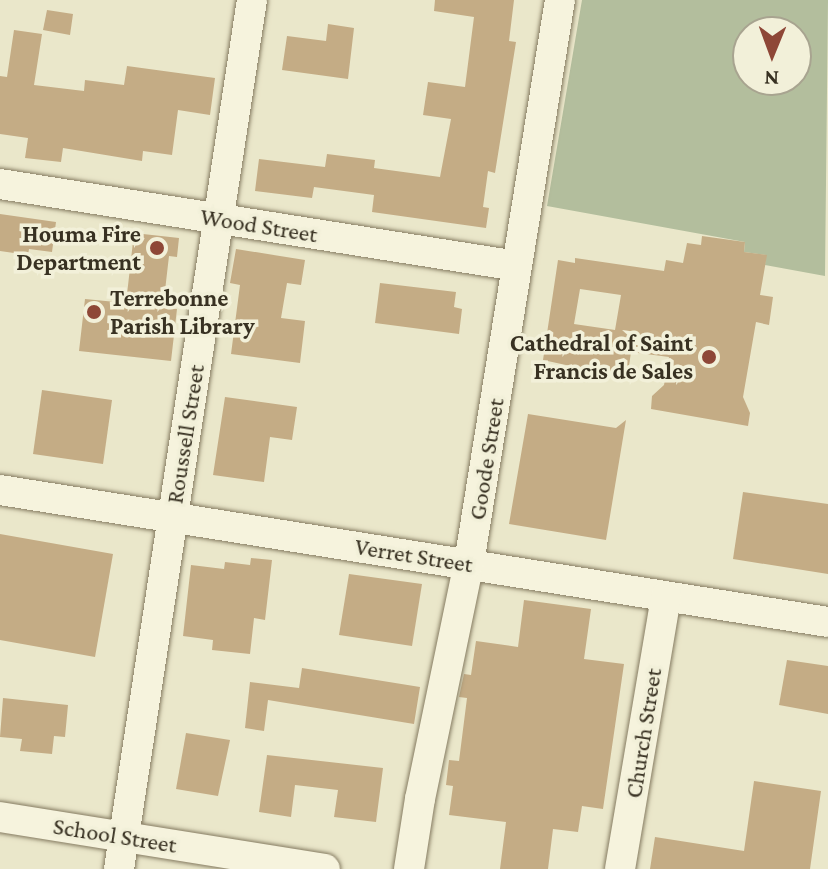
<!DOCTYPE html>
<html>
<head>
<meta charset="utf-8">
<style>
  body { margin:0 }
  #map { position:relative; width:828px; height:869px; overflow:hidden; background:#eae7ca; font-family:"Crimson Pro",serif }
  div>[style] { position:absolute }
  .cemetery>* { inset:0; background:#b3be9d }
  .building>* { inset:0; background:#c4ac85 }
  .roads { filter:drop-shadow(0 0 2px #857b61) drop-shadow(0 0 2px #857b61) }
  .minor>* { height:30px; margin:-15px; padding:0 15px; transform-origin:15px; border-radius:15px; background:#f6f3dd }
  .dots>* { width:22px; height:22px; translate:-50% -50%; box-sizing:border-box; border:4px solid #f2f0d9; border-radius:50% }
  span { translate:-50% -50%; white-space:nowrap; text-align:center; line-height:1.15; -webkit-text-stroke:7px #f2f0d9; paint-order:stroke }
  .street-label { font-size:24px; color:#383122 }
  .poi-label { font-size:24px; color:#383122; font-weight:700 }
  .right { translate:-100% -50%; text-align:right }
  .left { translate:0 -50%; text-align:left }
  .north { position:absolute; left:732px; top:16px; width:80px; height:80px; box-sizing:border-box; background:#f2f0d9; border:2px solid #a8a490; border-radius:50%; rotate:181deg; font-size:22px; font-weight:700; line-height:32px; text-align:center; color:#383122 }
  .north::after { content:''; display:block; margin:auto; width:28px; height:36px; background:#8e4737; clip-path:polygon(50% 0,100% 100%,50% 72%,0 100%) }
</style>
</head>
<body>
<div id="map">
  <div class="cemetery">
    <i style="clip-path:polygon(evenodd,582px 0,828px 0,825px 276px,765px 265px,766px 255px,744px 252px,745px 242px,547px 206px,582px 0,748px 32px,796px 32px,796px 80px,748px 80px,748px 32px)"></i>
  </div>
  <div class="building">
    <i style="clip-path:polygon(435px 0,514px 0,509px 41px,516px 42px,495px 173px,488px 171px,483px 207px,489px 208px,486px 228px,372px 212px,374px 195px,314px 187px,312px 198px,255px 191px,259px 159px,325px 167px,327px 154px,375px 160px,374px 168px,440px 177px,451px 119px,423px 115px,428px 82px,465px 87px,474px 17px,434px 11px)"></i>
    <i style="clip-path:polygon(47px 10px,73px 14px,70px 35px,43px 30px)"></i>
    <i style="clip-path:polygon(328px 24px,354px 28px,348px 79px,282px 70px,287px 36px,326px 41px)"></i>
    <i style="clip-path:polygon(14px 30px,42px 34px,34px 85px,84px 91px,85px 80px,124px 85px,127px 66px,215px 78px,210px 115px,178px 110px,172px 155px,143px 151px,142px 161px,63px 148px,61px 162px,25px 158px,28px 138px,0 134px,0 76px,7px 77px)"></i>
    <i style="clip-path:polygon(0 214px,56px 222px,52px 252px,29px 249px,28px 255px,0 251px)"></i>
    <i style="clip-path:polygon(134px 233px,179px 238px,177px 257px,169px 256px,163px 308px,177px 309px,171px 361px,79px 351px,85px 299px,126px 303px)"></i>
    <i style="clip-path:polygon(evenodd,702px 236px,745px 242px,744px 252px,767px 255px,760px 295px,773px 297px,769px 325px,756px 322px,743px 397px,750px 413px,748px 426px,651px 409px,652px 396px,664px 385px,669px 357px,631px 352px,628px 373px,598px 372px,543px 360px,558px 260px,575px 263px,575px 258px,664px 271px,666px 260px,683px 263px,687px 243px,701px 245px,702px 236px,580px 289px,621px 295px,615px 330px,574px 324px,580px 289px)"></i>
    <i style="clip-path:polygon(236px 249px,305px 260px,301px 285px,287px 283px,281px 318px,305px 321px,300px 363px,231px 354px,240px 285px,230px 283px)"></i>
    <i style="clip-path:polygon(380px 283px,456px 292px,454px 307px,462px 309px,459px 334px,375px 323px)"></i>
    <i style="clip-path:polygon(42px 390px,112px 400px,103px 464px,33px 454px)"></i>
    <i style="clip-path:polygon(225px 397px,297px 407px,292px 440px,270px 437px,264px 482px,213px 475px)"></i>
    <i style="clip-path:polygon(528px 414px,616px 428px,626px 420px,606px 540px,509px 524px)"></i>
    <i style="clip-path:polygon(743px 492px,828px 504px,828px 574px,733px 559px)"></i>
    <i style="clip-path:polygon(0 534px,113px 554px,95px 657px,0 640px)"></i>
    <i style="clip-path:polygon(251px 558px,272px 560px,265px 620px,254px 618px,250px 654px,212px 650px,213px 640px,183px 636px,191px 565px,224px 569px,225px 562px,250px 565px)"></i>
    <i style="clip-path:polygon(349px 574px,422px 584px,412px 646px,339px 635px)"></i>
    <i style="clip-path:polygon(524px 600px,591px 609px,584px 659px,624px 664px,603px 809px,582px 806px,578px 832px,553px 829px,548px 869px,500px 869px,506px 822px,449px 815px,453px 786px,446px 785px,449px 760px,459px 761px,467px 698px,459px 697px,464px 674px,471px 675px,476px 641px,518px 647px)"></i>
    <i style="clip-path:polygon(787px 660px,828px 666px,828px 714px,779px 705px)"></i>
    <i style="clip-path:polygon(302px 668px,420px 687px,414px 724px,268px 700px,264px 731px,245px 728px,250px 682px,299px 688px)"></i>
    <i style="clip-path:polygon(3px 698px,68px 705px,65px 737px,54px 736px,52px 754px,20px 751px,22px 739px,0 737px)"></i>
    <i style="clip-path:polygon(186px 733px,230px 740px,218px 796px,176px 789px)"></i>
    <i style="clip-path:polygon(267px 755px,383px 768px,376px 822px,334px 817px,338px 790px,295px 785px,291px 817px,259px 812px)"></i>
    <i style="clip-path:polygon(754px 781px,821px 791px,810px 869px,650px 869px,655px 837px,744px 851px)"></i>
  </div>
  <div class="roads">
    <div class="minor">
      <i style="left:0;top:184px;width:523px;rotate:9.01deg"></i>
      <i style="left:0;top:490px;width:838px;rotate:9.06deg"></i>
      <i style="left:0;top:817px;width:329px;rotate:9.1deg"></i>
      <i style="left:119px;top:869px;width:879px;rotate:-81.3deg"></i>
      <i style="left:409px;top:869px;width:71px;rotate:-81.1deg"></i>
      <i style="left:420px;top:799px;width:241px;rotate:-78.3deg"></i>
      <i style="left:469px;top:563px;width:570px;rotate:-80.82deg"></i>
      <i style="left:620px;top:869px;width:276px;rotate:-80.4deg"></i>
    </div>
  </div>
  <div class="dots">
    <i style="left:157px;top:248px;background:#8e4737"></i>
    <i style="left:94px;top:312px;background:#8e4737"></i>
    <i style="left:709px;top:357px;background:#8e4737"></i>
  </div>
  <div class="street-label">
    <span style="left:259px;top:225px;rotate:9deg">Wood Street</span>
    <span style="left:185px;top:434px;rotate:-81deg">Roussell Street</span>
    <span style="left:486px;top:459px;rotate:-81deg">Goode Street</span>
    <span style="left:414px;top:555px;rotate:9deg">Verret Street</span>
    <span style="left:643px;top:733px;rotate:-81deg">Church Street</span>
    <span style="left:115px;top:835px;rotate:9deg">School Street</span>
  </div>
  <div class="poi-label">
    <span class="right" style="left:141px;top:248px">Houma Fire<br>Department</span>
    <span class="left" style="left:110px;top:312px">Terrebonne<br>Parish Library</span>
    <span class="right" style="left:693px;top:357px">Cathedral of Saint<br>Francis de Sales</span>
  </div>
  <div class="north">N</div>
</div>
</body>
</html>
